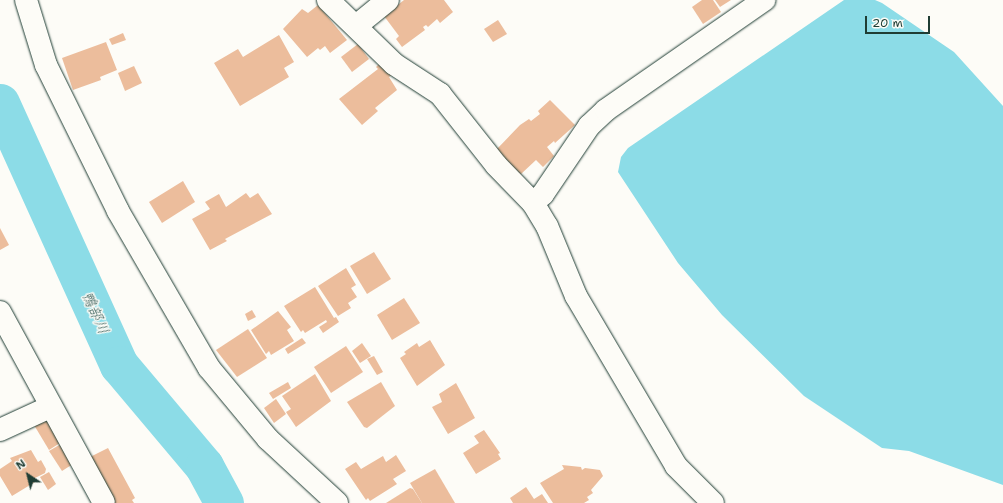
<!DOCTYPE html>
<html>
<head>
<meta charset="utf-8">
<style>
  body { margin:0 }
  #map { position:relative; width:1003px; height:503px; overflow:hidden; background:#fdfcf7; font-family:"Shantell Sans","Klee One",sans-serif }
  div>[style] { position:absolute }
  .water>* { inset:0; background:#8cdce7 }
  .river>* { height:39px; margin:-19.5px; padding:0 19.5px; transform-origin:19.5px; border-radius:19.5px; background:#8cdce7 }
  .building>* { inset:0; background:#ecbd9c }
  .roads { filter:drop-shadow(0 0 1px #1f3d34) drop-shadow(0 0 1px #1f3d34) }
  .minor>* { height:22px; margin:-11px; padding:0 11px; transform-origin:11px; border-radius:11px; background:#fdfcf7 }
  span { translate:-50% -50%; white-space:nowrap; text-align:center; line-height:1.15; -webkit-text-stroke:3px #fdfcf7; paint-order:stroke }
  .water-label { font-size:15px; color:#355d58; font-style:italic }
  .north { position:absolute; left:8px; top:455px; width:40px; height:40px; -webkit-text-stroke:3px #fdfcf7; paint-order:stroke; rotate:325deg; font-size:11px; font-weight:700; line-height:16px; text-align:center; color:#1f3d34 }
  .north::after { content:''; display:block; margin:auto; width:14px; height:18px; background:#1f3d34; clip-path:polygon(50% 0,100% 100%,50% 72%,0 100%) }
  .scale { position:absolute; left:865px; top:16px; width:65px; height:18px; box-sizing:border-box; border:2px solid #1f3d34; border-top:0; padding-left:5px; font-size:12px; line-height:14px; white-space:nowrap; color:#1f3d34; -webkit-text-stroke:3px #fdfcf7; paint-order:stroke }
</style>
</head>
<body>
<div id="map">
  <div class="water">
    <i style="clip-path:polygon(844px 0,875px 0,882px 3px,954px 52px,1003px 106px,1003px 485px,909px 451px,882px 448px,804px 396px,722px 315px,678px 263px,618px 172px,621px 157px,628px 148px)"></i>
  </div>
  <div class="river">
    <i style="left:0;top:103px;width:288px;rotate:65.6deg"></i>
    <i style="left:119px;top:365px;width:132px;rotate:49.9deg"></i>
    <i style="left:204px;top:466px;width:42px;rotate:61.6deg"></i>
  </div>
  <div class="building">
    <i style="clip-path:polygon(404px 0,444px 0,453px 12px,440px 23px,437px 19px,428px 27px,426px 25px,423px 27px,425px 30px,402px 47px,396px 39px,399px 36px,384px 16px)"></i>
    <i style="clip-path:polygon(702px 0,713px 0,721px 12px,703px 24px,692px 7px)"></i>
    <i style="clip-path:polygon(715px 0,731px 0,720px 7px)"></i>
    <i style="clip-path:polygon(318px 5px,347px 40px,330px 53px,325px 46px,320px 50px,318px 48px,307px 57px,283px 29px,302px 9px,308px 13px)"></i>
    <i style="clip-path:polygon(498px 20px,507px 34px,493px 42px,484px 29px)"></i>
    <i style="clip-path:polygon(123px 33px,126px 40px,112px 45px,109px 39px)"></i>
    <i style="clip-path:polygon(279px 35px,294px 62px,284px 68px,289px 77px,240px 106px,214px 63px,238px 49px,243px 57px)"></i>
    <i style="clip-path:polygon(106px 42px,117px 70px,100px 77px,101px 80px,73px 90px,62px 58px)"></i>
    <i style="clip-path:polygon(358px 44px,369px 59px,352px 72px,341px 57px)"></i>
    <i style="clip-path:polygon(381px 62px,393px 74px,389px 77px,397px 90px,375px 108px,378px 111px,362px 125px,339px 99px,378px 69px,376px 67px)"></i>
    <i style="clip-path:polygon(134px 66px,142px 83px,125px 91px,118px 73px)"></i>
    <i style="clip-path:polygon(550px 100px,575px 125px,555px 143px,554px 141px,547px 147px,554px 156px,543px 167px,536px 160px,521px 174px,517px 173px,496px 150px,520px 125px,529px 119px,531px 121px,540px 114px,538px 111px)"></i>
    <i style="clip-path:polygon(183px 181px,195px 202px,162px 223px,149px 202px)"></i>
    <i style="clip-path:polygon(246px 193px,250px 198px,258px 193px,272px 214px,225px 239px,227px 241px,210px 250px,192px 219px,210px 209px,205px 202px,219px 194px,226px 207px)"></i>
    <i style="clip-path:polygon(0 228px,9px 245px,0 250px)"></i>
    <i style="clip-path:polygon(374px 252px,391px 279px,367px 294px,350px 266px)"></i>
    <i style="clip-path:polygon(346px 268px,356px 285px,351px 288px,357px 297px,348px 303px,351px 308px,338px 316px,318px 286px)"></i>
    <i style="clip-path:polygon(315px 287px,334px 318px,336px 317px,339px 322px,323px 333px,319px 327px,327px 322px,326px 320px,305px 333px,303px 330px,301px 332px,284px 306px)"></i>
    <i style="clip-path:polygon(404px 298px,420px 323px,392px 340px,377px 315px)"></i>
    <i style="clip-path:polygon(252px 310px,256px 317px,248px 321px,245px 314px)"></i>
    <i style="clip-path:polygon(278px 311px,291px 327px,287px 330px,294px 341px,271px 355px,269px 351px,266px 354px,251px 330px)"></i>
    <i style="clip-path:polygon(248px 329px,267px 358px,237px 377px,216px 350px)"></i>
    <i style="clip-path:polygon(302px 338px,306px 343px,288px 354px,285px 349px)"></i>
    <i style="clip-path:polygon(430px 340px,445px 365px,417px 386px,400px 358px,406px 354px,404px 352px,417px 343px,419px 347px)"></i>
    <i style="clip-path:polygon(362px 343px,371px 356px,360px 363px,352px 351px)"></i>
    <i style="clip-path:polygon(346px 346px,363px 372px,331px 393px,314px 367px)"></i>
    <i style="clip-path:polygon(374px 356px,383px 372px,377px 375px,367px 359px)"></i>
    <i style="clip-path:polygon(315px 374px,331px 401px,296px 427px,286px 412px,291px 409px,282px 396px)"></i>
    <i style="clip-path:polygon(288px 382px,291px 388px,273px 399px,269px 393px)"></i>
    <i style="clip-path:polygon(381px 382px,395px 406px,367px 428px,364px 427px,347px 402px)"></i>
    <i style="clip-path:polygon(456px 383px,475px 418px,448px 434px,432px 407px,442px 402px,439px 394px)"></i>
    <i style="clip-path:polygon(276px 399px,286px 414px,274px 423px,264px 408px)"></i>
    <i style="clip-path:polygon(46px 418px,60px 443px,49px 450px,34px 425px)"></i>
    <i style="clip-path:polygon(484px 430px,500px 453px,498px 454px,501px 459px,476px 474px,463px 453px,479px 443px,474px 436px)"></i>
    <i style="clip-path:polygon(61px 444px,73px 464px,62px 471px,49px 451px)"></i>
    <i style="clip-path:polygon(108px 448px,135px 498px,132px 500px,134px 503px,112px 503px,88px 458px)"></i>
    <i style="clip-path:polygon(31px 450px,38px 462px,41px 460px,46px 469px,45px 473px,33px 479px,35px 482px,12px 496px,0 476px,0 469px,12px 461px,10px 458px)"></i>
    <i style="clip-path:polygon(396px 455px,406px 471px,393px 479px,397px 484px,370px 501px,368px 498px,366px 500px,345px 469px,356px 462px,361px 469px,383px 456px,386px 462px)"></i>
    <i style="clip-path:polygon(562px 465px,581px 467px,582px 470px,585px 468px,600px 470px,603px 476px,591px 490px,593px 493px,587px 497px,589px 500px,584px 503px,553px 503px,540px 483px,564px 469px)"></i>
    <i style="clip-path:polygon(435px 469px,455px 503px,422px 503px,410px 483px)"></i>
    <i style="clip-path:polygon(49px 472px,56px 484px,48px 490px,40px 477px)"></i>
    <i style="clip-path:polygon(526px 487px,534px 499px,542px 494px,548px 503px,513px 503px,510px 498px)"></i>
    <i style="clip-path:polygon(410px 488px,413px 489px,422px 503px,386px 503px)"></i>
  </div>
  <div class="roads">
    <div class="minor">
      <i style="left:26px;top:0;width:68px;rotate:72.9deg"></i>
      <i style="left:46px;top:65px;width:163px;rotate:63.7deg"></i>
      <i style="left:118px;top:211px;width:181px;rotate:59.9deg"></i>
      <i style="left:209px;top:368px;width:92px;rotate:50.3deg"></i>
      <i style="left:268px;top:439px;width:94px;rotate:42.8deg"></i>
      <i style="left:328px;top:0;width:92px;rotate:44.1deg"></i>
      <i style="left:394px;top:64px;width:55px;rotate:33.1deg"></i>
      <i style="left:440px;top:94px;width:90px;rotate:51.7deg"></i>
      <i style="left:496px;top:165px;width:53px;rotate:45.8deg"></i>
      <i style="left:533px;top:203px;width:27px;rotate:59deg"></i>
      <i style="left:547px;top:226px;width:76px;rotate:67.5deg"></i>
      <i style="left:576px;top:296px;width:197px;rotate:59.5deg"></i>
      <i style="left:676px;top:466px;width:52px;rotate:45deg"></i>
      <i style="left:356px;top:26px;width:41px;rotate:-39.1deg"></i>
      <i style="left:533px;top:203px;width:13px;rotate:-42deg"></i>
      <i style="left:543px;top:194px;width:82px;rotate:-55.9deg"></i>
      <i style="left:589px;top:126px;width:23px;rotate:-43deg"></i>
      <i style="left:606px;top:110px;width:193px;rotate:-34.8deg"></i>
      <i style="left:0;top:312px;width:217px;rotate:61.4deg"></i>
      <i style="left:0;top:430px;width:55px;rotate:-24.7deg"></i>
    </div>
  </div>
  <div class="water-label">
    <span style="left:95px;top:313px;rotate:66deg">鴨部川</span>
  </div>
  <div class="north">N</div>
  <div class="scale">20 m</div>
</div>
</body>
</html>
